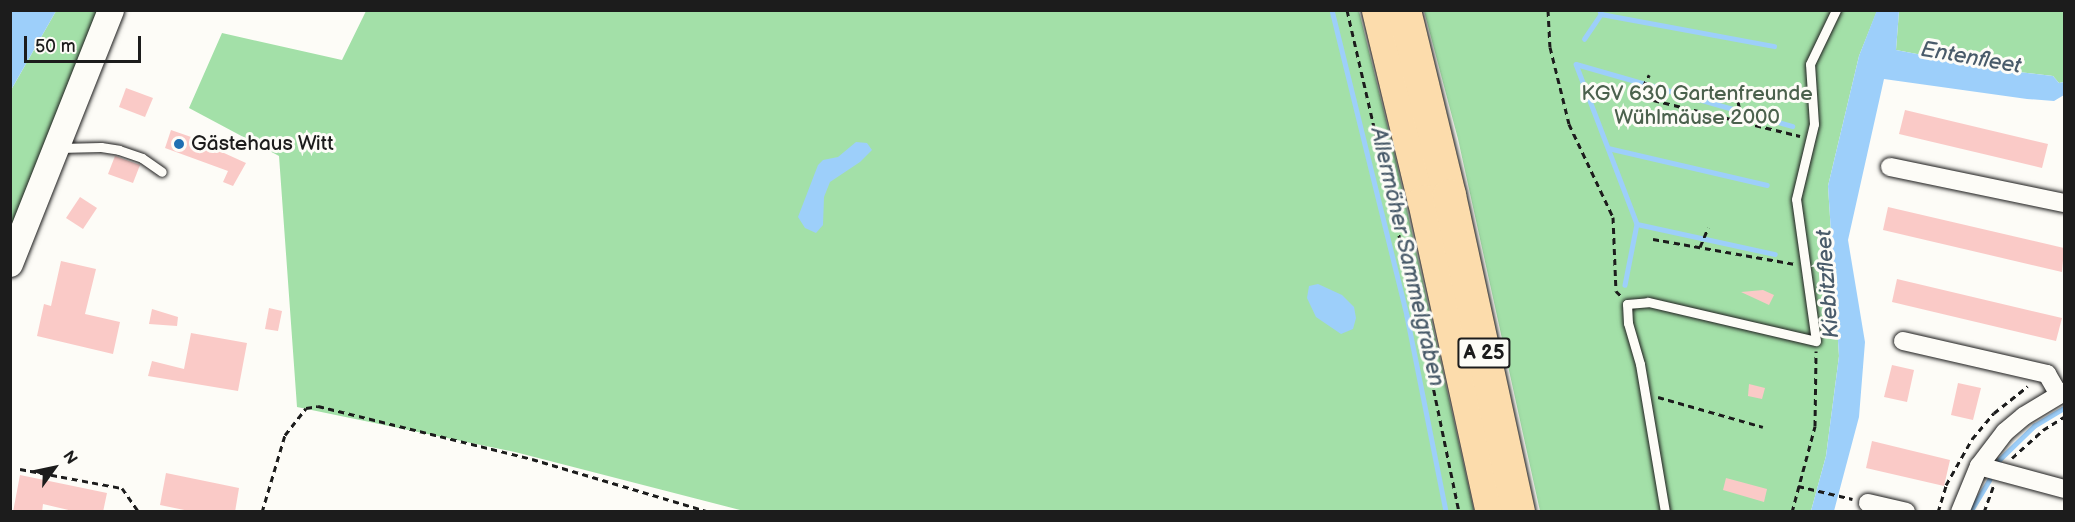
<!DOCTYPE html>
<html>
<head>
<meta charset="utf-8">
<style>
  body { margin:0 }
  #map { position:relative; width:2075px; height:522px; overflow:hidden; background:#fdfcf7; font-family:"Balsamiq Sans",sans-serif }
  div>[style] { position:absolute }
  .green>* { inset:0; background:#a3e0a8 }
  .water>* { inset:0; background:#9dcffa }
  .stream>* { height:4.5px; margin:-2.25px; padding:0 2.25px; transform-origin:2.25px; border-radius:2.25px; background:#9dcffa }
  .building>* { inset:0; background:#facac7 }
  .path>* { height:3px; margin-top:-1.5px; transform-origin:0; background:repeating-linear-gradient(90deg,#1c1c1c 0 6px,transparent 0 10.5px) }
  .roads { filter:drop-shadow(0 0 2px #1c1c1c) drop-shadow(0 0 2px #1c1c1c) }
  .lane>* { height:9px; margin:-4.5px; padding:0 4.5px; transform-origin:4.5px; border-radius:4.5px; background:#fdfcf7 }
  .street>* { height:18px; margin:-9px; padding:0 9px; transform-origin:9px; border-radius:9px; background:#fdfcf7 }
  .secondary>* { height:26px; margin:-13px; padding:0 13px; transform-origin:13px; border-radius:13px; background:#fdfcf7 }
  .highway>* { height:33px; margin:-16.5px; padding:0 16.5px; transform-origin:16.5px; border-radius:16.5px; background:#fcdcac }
  .dots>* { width:16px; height:16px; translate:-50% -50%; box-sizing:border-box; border:3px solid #fdfcf7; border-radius:50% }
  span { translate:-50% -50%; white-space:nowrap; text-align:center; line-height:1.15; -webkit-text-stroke:6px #fdfcf7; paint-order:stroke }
  .shield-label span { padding:2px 4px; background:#fdfcf7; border:2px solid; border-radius:4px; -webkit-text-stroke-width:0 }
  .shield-label { font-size:20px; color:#1c1c1c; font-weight:700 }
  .park-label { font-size:21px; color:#4b614d }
  .poi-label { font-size:21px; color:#1c1c1c }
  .left { translate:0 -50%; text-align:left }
  .water-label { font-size:22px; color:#495b6a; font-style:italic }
  .frame { position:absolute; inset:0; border:12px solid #1c1c1c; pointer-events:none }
  .north { position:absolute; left:24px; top:438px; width:60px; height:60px; -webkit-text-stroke:4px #fdfcf7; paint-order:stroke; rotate:57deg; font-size:16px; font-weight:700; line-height:24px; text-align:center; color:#1c1c1c }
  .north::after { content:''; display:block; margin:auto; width:21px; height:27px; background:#1c1c1c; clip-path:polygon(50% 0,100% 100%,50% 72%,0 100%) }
  .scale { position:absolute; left:24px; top:36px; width:117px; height:27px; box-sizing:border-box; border:3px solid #1c1c1c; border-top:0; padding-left:8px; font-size:18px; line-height:21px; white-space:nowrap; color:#1c1c1c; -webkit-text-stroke:4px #fdfcf7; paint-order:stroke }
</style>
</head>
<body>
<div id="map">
  <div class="green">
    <i style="clip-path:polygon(56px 11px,103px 11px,11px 236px,11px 90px)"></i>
    <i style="clip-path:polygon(366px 11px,1359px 11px,1395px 156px,1474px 511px,744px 511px,515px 452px,297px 407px,279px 156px,189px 108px,222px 33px,342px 60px)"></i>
    <i style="clip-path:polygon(1424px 11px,1877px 11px,1859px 56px,1828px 186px,1839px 356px,1826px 456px,1811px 511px,1540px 511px,1458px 139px)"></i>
    <i style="clip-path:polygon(1899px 11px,2064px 11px,2064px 82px,2059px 83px,2053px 76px,2001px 70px,1896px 50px)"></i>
  </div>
  <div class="water">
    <i style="clip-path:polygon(11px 10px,56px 11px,11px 90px,10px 11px)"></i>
    <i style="clip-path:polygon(1877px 10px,1899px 11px,1896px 50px,2001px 70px,2053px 76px,2059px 83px,2064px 82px,2064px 95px,2054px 101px,2027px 99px,1884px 79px,1848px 240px,1865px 342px,1859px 417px,1834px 511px,1811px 511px,1826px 456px,1839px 356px,1828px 186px,1859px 56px)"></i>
    <i style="clip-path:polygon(856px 142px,867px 143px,872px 150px,860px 162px,830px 182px,824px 197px,823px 225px,816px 233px,805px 228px,798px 217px,818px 165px,823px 160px,838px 157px)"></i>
    <i style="clip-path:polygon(1318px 284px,1342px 295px,1354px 307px,1356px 318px,1353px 329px,1341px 334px,1316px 317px,1307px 298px,1309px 286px)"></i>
  </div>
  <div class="stream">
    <i style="left:1332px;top:10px;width:315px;rotate:76.2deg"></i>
    <i style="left:1407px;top:316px;width:200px;rotate:78.7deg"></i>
    <i style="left:1601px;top:14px;width:176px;rotate:10.5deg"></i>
    <i style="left:1584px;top:39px;width:30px;rotate:-56deg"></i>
    <i style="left:1601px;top:14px;width:4px;rotate:-117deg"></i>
    <i style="left:1576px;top:64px;width:171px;rotate:69.1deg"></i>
    <i style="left:1637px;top:224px;width:62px;rotate:101.1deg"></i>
    <i style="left:1576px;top:64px;width:225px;rotate:16deg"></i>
    <i style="left:1608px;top:148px;width:163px;rotate:13.1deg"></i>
    <i style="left:1637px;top:224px;width:141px;rotate:12.3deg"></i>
    <i style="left:1999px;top:460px;width:49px;rotate:-44.2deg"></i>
    <i style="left:2034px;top:426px;width:35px;rotate:-31deg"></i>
    <i style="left:1970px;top:512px;width:37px;rotate:-59deg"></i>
  </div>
  <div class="building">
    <i style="clip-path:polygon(126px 88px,153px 98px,145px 117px,119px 107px)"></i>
    <i style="clip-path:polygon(1905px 110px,2048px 144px,2042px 168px,1899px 134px)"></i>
    <i style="clip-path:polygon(171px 130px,214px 145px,213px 148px,246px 163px,233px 186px,223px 182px,228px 171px,165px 148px)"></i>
    <i style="clip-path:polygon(115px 156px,140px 165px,133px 183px,108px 174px)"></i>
    <i style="clip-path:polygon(80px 197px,97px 208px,83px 229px,66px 218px)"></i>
    <i style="clip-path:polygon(1888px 207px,2064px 248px,2062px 272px,1883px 230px)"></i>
    <i style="clip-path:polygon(61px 261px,96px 269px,85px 314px,120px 322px,113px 354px,37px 336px,44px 304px,51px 306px)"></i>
    <i style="clip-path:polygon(1897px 279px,2062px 318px,2056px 341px,1892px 302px)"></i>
    <i style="clip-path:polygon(1763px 290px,1774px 295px,1769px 305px,1741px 292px)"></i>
    <i style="clip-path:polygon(269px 308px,282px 311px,278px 331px,265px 329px)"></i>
    <i style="clip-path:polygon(152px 309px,178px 317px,177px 326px,149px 324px)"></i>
    <i style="clip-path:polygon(191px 333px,247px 343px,238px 391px,148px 376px,152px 361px,184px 369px)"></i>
    <i style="clip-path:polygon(1892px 365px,1914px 370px,1907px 402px,1884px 397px)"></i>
    <i style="clip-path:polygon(1958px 383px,1981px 388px,1973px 420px,1951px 415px)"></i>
    <i style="clip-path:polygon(1749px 384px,1765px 388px,1762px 399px,1748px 396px)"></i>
    <i style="clip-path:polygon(1872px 441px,1950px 460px,1944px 486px,1866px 468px)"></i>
    <i style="clip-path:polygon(166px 473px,239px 488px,235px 512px,194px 512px,160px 505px)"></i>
    <i style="clip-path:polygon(20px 475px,107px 493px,103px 512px,77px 512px,43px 504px,42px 512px,13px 512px)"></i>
    <i style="clip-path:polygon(1726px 478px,1767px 489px,1764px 502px,1723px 490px)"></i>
  </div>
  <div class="path">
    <i style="left:1347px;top:10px;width:337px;rotate:77deg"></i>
    <i style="left:1423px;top:338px;width:178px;rotate:78.3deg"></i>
    <i style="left:1548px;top:10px;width:37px;rotate:87deg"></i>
    <i style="left:1550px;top:47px;width:79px;rotate:76.1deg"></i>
    <i style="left:1569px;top:124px;width:103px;rotate:64.7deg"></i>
    <i style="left:1613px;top:217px;width:74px;rotate:87.7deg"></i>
    <i style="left:1616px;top:291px;width:6px;rotate:45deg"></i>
    <i style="left:1633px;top:95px;width:172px;rotate:13.8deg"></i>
    <i style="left:1638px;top:96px;width:24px;rotate:-62deg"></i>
    <i style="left:1738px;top:101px;width:21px;rotate:79deg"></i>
    <i style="left:1653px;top:239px;width:144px;rotate:10deg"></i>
    <i style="left:1700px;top:247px;width:21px;rotate:-67deg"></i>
    <i style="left:1658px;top:397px;width:109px;rotate:15.9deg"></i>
    <i style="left:2012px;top:458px;width:42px;rotate:-42.1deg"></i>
    <i style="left:2043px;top:430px;width:25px;rotate:-32deg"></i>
    <i style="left:20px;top:469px;width:104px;rotate:10.6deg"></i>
    <i style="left:122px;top:488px;width:29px;rotate:55deg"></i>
    <i style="left:1798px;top:486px;width:56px;rotate:13.5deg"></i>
    <i style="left:262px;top:512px;width:80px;rotate:-73.4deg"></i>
    <i style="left:285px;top:435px;width:34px;rotate:-52deg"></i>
    <i style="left:306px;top:408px;width:12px;rotate:-9deg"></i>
    <i style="left:318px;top:406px;width:220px;rotate:13.9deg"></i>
    <i style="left:532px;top:459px;width:186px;rotate:16.6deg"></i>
    <i style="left:1792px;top:512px;width:89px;rotate:-75deg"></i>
    <i style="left:1815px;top:426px;width:75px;rotate:-89.2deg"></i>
    <i style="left:1938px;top:512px;width:28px;rotate:-73deg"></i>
    <i style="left:1946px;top:485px;width:53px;rotate:-60.5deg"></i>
    <i style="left:1972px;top:439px;width:34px;rotate:-50deg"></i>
    <i style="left:1994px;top:413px;width:43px;rotate:-38.5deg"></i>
    <i style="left:1984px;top:512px;width:29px;rotate:-70deg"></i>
  </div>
  <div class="roads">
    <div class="lane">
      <i style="left:59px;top:148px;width:42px;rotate:-1.4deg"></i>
      <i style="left:101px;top:147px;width:18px;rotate:9deg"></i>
      <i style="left:119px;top:150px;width:24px;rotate:19deg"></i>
      <i style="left:142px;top:158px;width:24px;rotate:35deg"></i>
      <i style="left:1665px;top:512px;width:150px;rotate:-99.6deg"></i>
      <i style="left:1640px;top:364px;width:43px;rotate:-106.3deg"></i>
      <i style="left:1628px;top:323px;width:19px;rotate:-93deg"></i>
      <i style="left:1627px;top:304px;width:21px;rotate:-5deg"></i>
      <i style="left:1648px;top:302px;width:172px;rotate:13.1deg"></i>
      <i style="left:1816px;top:341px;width:143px;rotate:-98deg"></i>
      <i style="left:1796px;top:199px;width:77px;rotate:-76.5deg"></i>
      <i style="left:1814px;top:124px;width:60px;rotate:-93.8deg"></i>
      <i style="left:1810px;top:64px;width:60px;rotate:-64.3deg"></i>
    </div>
    <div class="street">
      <i style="left:1890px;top:167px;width:178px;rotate:11.7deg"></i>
      <i style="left:1903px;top:341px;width:148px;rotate:12.9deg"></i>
      <i style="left:2047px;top:374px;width:24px;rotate:60deg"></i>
      <i style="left:1979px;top:466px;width:88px;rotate:15.1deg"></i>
      <i style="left:1868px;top:503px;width:39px;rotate:13deg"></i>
      <i style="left:1960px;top:512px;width:50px;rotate:-67.6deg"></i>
      <i style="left:1979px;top:466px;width:43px;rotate:-52.6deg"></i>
      <i style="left:2005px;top:432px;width:25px;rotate:-40deg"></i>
      <i style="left:2024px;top:416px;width:47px;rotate:-31deg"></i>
    </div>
    <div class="secondary">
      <i style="left:10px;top:264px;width:273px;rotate:-68.3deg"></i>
    </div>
    <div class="highway">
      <i style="left:1378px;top:10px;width:196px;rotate:76.5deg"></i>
      <i style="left:1424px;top:201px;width:318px;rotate:77.7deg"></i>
      <i style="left:1404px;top:10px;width:190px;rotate:76.3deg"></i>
      <i style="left:1449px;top:195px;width:324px;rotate:77.7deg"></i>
    </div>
  </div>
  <div class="dots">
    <i style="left:179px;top:144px;background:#1f6fb2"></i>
  </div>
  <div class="shield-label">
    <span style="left:1484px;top:353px">A 25</span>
  </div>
  <div class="park-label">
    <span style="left:1697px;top:106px">KGV 630 Gartenfreunde<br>Wühlmäuse 2000</span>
  </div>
  <div class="poi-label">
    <span class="left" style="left:191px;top:144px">Gästehaus Witt</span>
  </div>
  <div class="water-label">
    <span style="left:1971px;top:58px;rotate:10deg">Entenfleet</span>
    <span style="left:1407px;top:257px;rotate:77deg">Allermöher Sammelgraben</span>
    <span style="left:1828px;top:284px;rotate:-94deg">Kiebitzfleet</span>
  </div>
  <div class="frame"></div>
  <div class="north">N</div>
  <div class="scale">50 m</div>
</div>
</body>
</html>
